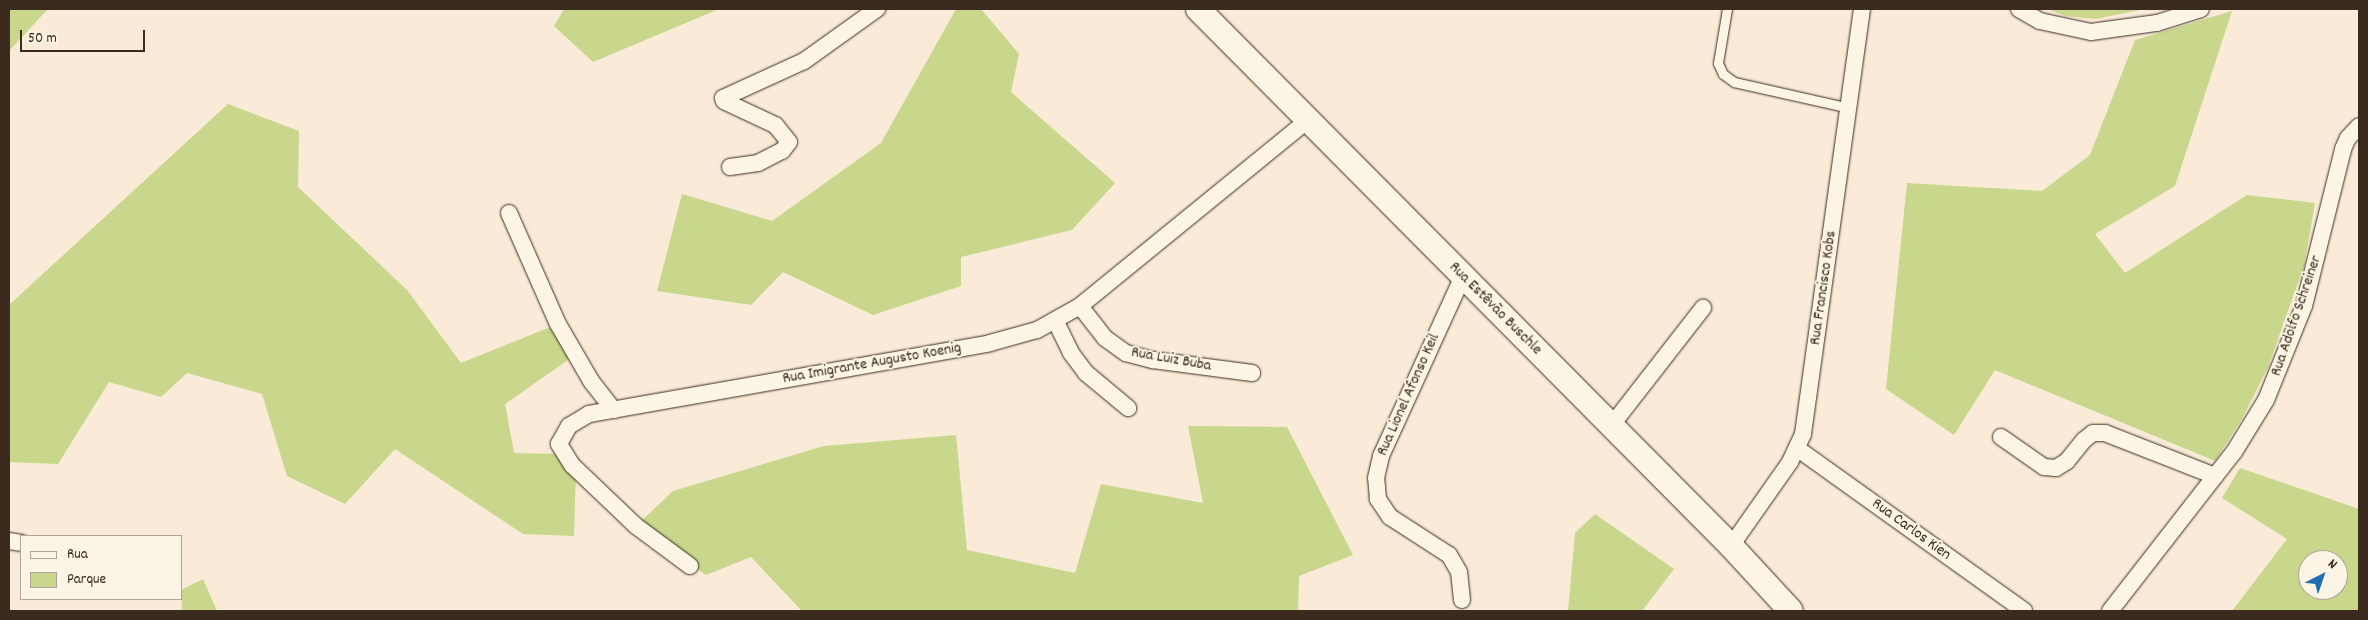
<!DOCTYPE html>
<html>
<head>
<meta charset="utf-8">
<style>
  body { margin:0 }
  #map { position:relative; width:2368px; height:620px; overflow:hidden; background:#f9ebd7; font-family:Dekko,sans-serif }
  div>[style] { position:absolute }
  .green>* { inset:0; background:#c8d78b }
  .roads { filter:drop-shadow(0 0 1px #3b2a1e) drop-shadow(0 0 1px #3b2a1e) }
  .lane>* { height:9px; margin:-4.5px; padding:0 4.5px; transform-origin:4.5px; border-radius:4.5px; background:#fcf5e5 }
  .street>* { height:16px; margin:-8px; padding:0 8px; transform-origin:8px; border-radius:8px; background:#fcf5e5 }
  .secondary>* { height:24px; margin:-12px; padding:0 12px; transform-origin:12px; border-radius:12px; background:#fcf5e5 }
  span { translate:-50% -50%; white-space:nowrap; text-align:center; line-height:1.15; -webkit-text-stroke:4px #fcf5e5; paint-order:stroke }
  .street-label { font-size:16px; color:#3b2a1e }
  .frame { position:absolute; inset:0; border:10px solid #3b2a1e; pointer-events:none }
  .legend { position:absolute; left:20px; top:535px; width:162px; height:65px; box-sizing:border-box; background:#fcf5e5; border:1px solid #afa495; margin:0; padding:6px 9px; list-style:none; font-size:15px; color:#3b2a1e }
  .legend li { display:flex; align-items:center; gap:10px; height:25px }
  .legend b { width:25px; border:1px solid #afa495 }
  .north { position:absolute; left:2298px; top:550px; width:50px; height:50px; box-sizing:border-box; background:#fcf5e5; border:1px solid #afa495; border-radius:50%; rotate:41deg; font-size:14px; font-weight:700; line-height:20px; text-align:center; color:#3b2a1e }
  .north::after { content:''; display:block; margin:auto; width:18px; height:22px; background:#1f6fb2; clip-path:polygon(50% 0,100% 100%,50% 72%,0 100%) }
  .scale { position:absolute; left:20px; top:30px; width:125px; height:22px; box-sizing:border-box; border:2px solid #3b2a1e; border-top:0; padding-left:6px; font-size:15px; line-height:18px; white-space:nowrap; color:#3b2a1e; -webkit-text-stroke:4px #fcf5e5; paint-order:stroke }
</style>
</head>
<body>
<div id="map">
  <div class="green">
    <i style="clip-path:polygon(9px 9px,48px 9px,9px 51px)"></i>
    <i style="clip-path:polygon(564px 9px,719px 9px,593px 62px,554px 26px)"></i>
    <i style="clip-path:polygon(956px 9px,981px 9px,1019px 54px,1011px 92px,1115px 183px,1072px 230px,961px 257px,961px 286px,873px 315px,783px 272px,751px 305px,657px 291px,682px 194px,772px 221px,881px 143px)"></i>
    <i style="clip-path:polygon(2047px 9px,2144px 9px,2096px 19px,2066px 16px)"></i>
    <i style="clip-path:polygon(2232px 11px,2175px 186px,2095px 234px,2125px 273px,2247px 195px,2315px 203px,2304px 266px,2268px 367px,2242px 419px,2215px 461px,1995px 370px,1954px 435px,1886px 389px,1907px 183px,2042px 191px,2090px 155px,2135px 40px)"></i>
    <i style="clip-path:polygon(228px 104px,299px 131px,298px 187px,407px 290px,461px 363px,558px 324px,575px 355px,505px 404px,514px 453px,563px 454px,576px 470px,574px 536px,523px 534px,395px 449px,345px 504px,287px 476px,262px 394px,187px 373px,161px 397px,109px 382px,58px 464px,9px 462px,9px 305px)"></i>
    <i style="clip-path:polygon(1188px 426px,1287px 427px,1353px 555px,1299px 576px,1298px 611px,802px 611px,751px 557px,706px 575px,636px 526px,673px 491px,824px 446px,956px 435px,967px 550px,1075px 573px,1101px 484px,1203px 503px)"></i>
    <i style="clip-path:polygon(evenodd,2240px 468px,2359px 509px,2359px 611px,2232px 611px,2287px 539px,2222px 498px,2240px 468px,2308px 560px,2338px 560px,2338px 590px,2308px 590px,2308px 560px)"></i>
    <i style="clip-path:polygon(1595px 514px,1674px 569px,1642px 611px,1568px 611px,1575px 533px)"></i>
    <i style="clip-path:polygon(203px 579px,217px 611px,182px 611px,181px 590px)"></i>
  </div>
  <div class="roads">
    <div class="lane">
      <i style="left:1727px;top:9px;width:55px;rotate:99.5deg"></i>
      <i style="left:1718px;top:63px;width:12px;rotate:66deg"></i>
      <i style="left:1723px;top:74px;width:14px;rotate:36deg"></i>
      <i style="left:1734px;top:82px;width:118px;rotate:12.7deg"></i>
    </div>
    <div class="street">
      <i style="left:2019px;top:9px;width:24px;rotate:30deg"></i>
      <i style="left:2040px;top:21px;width:52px;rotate:12.2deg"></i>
      <i style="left:2091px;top:32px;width:67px;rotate:-7.8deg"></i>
      <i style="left:2157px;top:23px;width:46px;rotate:-17.7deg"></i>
      <i style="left:730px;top:167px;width:28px;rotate:-8deg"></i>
      <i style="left:758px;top:163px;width:27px;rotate:-27deg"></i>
      <i style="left:782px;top:151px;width:11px;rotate:-52deg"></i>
      <i style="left:789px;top:142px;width:22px;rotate:-129deg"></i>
      <i style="left:775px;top:125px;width:56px;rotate:-154.8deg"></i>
      <i style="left:724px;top:101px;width:3px;rotate:-108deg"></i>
      <i style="left:723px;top:98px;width:89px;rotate:-24.6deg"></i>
      <i style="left:804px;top:61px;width:90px;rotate:-35.5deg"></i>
      <i style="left:509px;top:213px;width:121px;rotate:66.2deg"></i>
      <i style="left:558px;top:324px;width:66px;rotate:59.9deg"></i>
      <i style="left:591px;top:381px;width:37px;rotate:52deg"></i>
      <i style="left:1080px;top:306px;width:41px;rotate:52deg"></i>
      <i style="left:1105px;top:338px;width:26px;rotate:36deg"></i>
      <i style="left:1126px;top:353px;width:28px;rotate:15deg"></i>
      <i style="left:1153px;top:360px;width:100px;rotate:7.5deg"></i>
      <i style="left:1056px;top:322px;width:34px;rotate:64deg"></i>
      <i style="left:1071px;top:353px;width:25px;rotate:53deg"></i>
      <i style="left:1086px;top:373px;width:55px;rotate:39.8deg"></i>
      <i style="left:1611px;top:426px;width:150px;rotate:-52.1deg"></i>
      <i style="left:2001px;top:437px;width:52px;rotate:34.9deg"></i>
      <i style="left:2044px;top:467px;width:12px;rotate:5deg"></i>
      <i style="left:2056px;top:468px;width:13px;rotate:-32deg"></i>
      <i style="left:2067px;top:461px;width:27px;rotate:-51deg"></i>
      <i style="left:2084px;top:440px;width:11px;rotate:-38deg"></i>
      <i style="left:2093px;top:433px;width:12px"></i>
      <i style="left:2105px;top:433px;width:118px;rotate:21.4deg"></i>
      <i style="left:1798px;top:449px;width:278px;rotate:35.6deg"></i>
      <i style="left:9px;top:541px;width:12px;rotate:9deg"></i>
      <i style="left:1731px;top:546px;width:103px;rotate:-54.9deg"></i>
      <i style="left:1790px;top:462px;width:31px;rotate:-65deg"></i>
      <i style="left:1803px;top:434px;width:429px;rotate:-82.1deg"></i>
      <i style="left:690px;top:566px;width:67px;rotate:-143.5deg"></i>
      <i style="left:636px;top:526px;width:88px;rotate:-136.4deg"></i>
      <i style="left:572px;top:465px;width:25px;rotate:-122deg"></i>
      <i style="left:559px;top:444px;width:21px;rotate:-61deg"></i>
      <i style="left:569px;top:426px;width:23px;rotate:-31deg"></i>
      <i style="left:589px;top:414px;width:407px;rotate:-10deg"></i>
      <i style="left:990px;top:343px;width:49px;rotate:-15.5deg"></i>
      <i style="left:1037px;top:330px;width:49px;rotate:-29.2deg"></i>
      <i style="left:1080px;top:306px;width:294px;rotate:-39.2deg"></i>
      <i style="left:1462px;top:600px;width:28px;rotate:-96deg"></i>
      <i style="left:1459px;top:572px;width:20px;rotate:-120deg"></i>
      <i style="left:1449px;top:555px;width:70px;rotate:-147.2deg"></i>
      <i style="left:1390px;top:517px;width:22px;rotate:-124deg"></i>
      <i style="left:1378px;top:499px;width:21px;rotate:-95deg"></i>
      <i style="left:1376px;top:478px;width:23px;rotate:-77deg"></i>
      <i style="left:1381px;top:456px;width:198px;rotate:-65.5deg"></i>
      <i style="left:2110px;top:611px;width:202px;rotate:-52.1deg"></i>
      <i style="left:2234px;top:452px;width:61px;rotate:-58.4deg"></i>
      <i style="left:2266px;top:400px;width:101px;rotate:-68deg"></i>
      <i style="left:2304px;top:306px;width:162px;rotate:-76deg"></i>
      <i style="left:2343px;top:149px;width:12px;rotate:-66deg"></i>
      <i style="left:2348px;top:138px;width:16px;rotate:-47deg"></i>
    </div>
    <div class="secondary">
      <i style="left:1198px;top:9px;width:757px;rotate:45.21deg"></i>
      <i style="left:1731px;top:546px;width:88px;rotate:47.3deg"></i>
    </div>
  </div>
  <div class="street-label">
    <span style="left:1824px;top:288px;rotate:-82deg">Rua Francisco Kobs</span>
    <span style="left:1495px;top:309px;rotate:45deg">Rua Estêvão Buschle</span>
    <span style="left:2297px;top:316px;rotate:-71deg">Rua Adolfo Schreiner</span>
    <span style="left:1171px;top:360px;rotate:10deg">Rua Luiz Buba</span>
    <span style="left:872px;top:364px;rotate:-10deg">Rua Imigrante Augusto Koenig</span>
    <span style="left:1409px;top:395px;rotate:-66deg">Rua Lionel Afonso Keil</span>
    <span style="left:1911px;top:530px;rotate:36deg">Rua Carlos Kien</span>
  </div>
  <div class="frame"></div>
  <ul class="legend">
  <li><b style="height:6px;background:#fcf5e5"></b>Rua</li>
  <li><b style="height:14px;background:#c8d78b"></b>Parque</li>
  </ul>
  <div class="north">N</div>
  <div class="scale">50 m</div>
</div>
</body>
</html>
